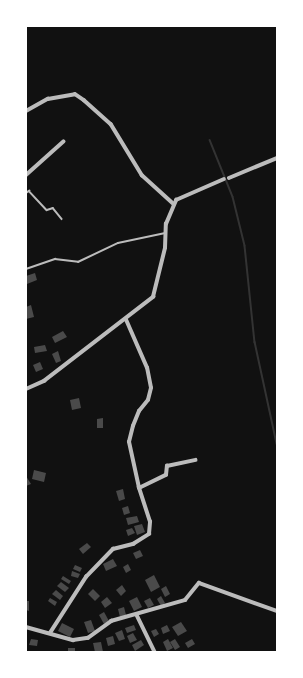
<!DOCTYPE html>
<html>
<head>
<meta charset="utf-8">
<style>
  body { margin:0 }
  #map { position:relative; width:303px; height:678px; overflow:hidden; background:#111; font-family:Mulish,sans-serif }
  div>[style] { position:absolute }
  .stream>* { height:1.5px; margin:-0.75px; padding:0 0.75px; transform-origin:0.75px; border-radius:0.75px; background:#333 }
  .building>* { inset:0; background:#4a4a4a }
  .service>* { height:1.5px; margin:-0.75px; padding:0 0.75px; transform-origin:0.75px; border-radius:0.75px; background:#bcbcbc }
  .minor>* { height:3.5px; margin:-1.75px; padding:0 1.75px; transform-origin:1.75px; border-radius:1.75px; background:#bcbcbc }
  span { translate:-50% -50%; white-space:nowrap; text-align:center; line-height:1.15; -webkit-text-stroke:3.5px #fff; paint-order:stroke }
  .frame { position:absolute; inset:0; border:27px solid #fff; pointer-events:none }
</style>
</head>
<body>
<div id="map">
  <div class="stream">
    <i style="left:210px;top:140px;width:61px;rotate:68deg"></i>
    <i style="left:233px;top:197px;width:50px;rotate:76.2deg"></i>
    <i style="left:245px;top:246px;width:97px;rotate:84.1deg"></i>
    <i style="left:255px;top:342px;width:104px;rotate:77.8deg"></i>
  </div>
  <div class="building">
    <i style="clip-path:polygon(35px 273px,37px 280px,27px 284px,26px 276px)"></i>
    <i style="clip-path:polygon(31px 305px,34px 317px,26px 319px,26px 307px)"></i>
    <i style="clip-path:polygon(63px 331px,67px 337px,55px 343px,52px 337px)"></i>
    <i style="clip-path:polygon(45px 345px,47px 351px,35px 353px,34px 347px)"></i>
    <i style="clip-path:polygon(58px 351px,61px 361px,56px 363px,52px 354px)"></i>
    <i style="clip-path:polygon(40px 362px,43px 369px,36px 372px,33px 365px)"></i>
    <i style="clip-path:polygon(79px 398px,81px 408px,72px 410px,70px 400px)"></i>
    <i style="clip-path:polygon(103px 418px,103px 428px,97px 428px,97px 419px)"></i>
    <i style="clip-path:polygon(34px 470px,46px 473px,44px 482px,32px 479px)"></i>
    <i style="clip-path:polygon(26px 476px,31px 484px,26px 486px)"></i>
    <i style="clip-path:polygon(123px 489px,125px 499px,119px 501px,116px 491px)"></i>
    <i style="clip-path:polygon(128px 506px,130px 513px,124px 515px,122px 508px)"></i>
    <i style="clip-path:polygon(137px 516px,139px 522px,128px 525px,126px 518px)"></i>
    <i style="clip-path:polygon(142px 524px,145px 532px,137px 535px,134px 526px)"></i>
    <i style="clip-path:polygon(132px 528px,135px 533px,128px 536px,126px 530px)"></i>
    <i style="clip-path:polygon(87px 543px,91px 547px,83px 554px,79px 549px)"></i>
    <i style="clip-path:polygon(140px 550px,143px 556px,136px 559px,133px 553px)"></i>
    <i style="clip-path:polygon(113px 559px,117px 566px,106px 571px,103px 564px)"></i>
    <i style="clip-path:polygon(128px 564px,131px 570px,126px 573px,123px 567px)"></i>
    <i style="clip-path:polygon(75px 565px,82px 568px,80px 572px,73px 569px)"></i>
    <i style="clip-path:polygon(72px 571px,80px 574px,78px 578px,71px 576px)"></i>
    <i style="clip-path:polygon(154px 575px,160px 587px,151px 592px,145px 580px)"></i>
    <i style="clip-path:polygon(63px 576px,71px 581px,69px 584px,61px 579px)"></i>
    <i style="clip-path:polygon(61px 582px,69px 588px,65px 592px,57px 586px)"></i>
    <i style="clip-path:polygon(122px 585px,126px 591px,121px 596px,116px 590px)"></i>
    <i style="clip-path:polygon(166px 586px,170px 594px,165px 597px,161px 589px)"></i>
    <i style="clip-path:polygon(93px 589px,100px 596px,95px 601px,88px 594px)"></i>
    <i style="clip-path:polygon(56px 590px,63px 596px,60px 600px,52px 594px)"></i>
    <i style="clip-path:polygon(161px 596px,165px 603px,161px 606px,157px 599px)"></i>
    <i style="clip-path:polygon(107px 597px,112px 603px,105px 608px,101px 602px)"></i>
    <i style="clip-path:polygon(137px 597px,142px 607px,134px 611px,129px 601px)"></i>
    <i style="clip-path:polygon(50px 598px,57px 602px,55px 606px,48px 601px)"></i>
    <i style="clip-path:polygon(150px 598px,154px 605px,148px 608px,144px 601px)"></i>
    <i style="clip-path:polygon(26px 601px,29px 601px,29px 611px,26px 610px)"></i>
    <i style="clip-path:polygon(124px 607px,126px 615px,120px 617px,118px 609px)"></i>
    <i style="clip-path:polygon(104px 612px,109px 621px,104px 624px,99px 615px)"></i>
    <i style="clip-path:polygon(91px 620px,95px 631px,88px 633px,84px 622px)"></i>
    <i style="clip-path:polygon(181px 622px,187px 631px,178px 636px,172px 627px)"></i>
    <i style="clip-path:polygon(62px 623px,74px 629px,70px 637px,58px 631px)"></i>
    <i style="clip-path:polygon(134px 625px,136px 630px,127px 633px,125px 628px)"></i>
    <i style="clip-path:polygon(167px 625px,170px 631px,163px 634px,161px 628px)"></i>
    <i style="clip-path:polygon(156px 629px,159px 634px,154px 637px,151px 631px)"></i>
    <i style="clip-path:polygon(122px 630px,125px 639px,119px 641px,115px 633px)"></i>
    <i style="clip-path:polygon(133px 633px,137px 640px,130px 643px,127px 636px)"></i>
    <i style="clip-path:polygon(113px 636px,115px 644px,108px 646px,106px 638px)"></i>
    <i style="clip-path:polygon(31px 639px,38px 640px,37px 646px,29px 645px)"></i>
    <i style="clip-path:polygon(168px 639px,173px 648px,167px 651px,163px 642px)"></i>
    <i style="clip-path:polygon(175px 639px,180px 647px,175px 650px,170px 642px)"></i>
    <i style="clip-path:polygon(192px 639px,195px 644px,188px 648px,185px 643px)"></i>
    <i style="clip-path:polygon(141px 640px,144px 645px,135px 651px,132px 645px)"></i>
    <i style="clip-path:polygon(101px 642px,103px 652px,95px 652px,93px 643px)"></i>
    <i style="clip-path:polygon(68px 648px,75px 648px,75px 652px,68px 652px)"></i>
  </div>
  <div class="service">
    <i style="left:26px;top:193px;width:4px;rotate:-34deg"></i>
    <i style="left:29px;top:191px;width:26px;rotate:47deg"></i>
    <i style="left:47px;top:210px;width:6px;rotate:-18deg"></i>
    <i style="left:53px;top:208px;width:14px;rotate:51deg"></i>
    <i style="left:26px;top:269px;width:31px;rotate:-19deg"></i>
    <i style="left:55px;top:259px;width:23px;rotate:7deg"></i>
    <i style="left:78px;top:262px;width:44px;rotate:-25.4deg"></i>
    <i style="left:118px;top:243px;width:48px;rotate:-12deg"></i>
  </div>
  <div class="minor">
    <i style="left:26px;top:111px;width:25px;rotate:-29deg"></i>
    <i style="left:48px;top:99px;width:27px;rotate:-10deg"></i>
    <i style="left:75px;top:94px;width:11px;rotate:34deg"></i>
    <i style="left:84px;top:100px;width:36px;rotate:42deg"></i>
    <i style="left:111px;top:124px;width:60px;rotate:58.7deg"></i>
    <i style="left:142px;top:175px;width:43px;rotate:42.2deg"></i>
    <i style="left:26px;top:175px;width:50px;rotate:-41.7deg"></i>
    <i style="left:229px;top:178px;width:52px;rotate:-22.6deg"></i>
    <i style="left:26px;top:389px;width:20px;rotate:-24deg"></i>
    <i style="left:44px;top:381px;width:138px;rotate:-37.6deg"></i>
    <i style="left:153px;top:297px;width:50px;rotate:-76.2deg"></i>
    <i style="left:165px;top:248px;width:24px;rotate:-88deg"></i>
    <i style="left:166px;top:224px;width:26px;rotate:-67deg"></i>
    <i style="left:176px;top:200px;width:52px;rotate:-23.6deg"></i>
    <i style="left:139px;top:488px;width:30px;rotate:-26deg"></i>
    <i style="left:166px;top:475px;width:9px;rotate:-84deg"></i>
    <i style="left:167px;top:466px;width:29px;rotate:-12deg"></i>
    <i style="left:137px;top:615px;width:41px;rotate:64.1deg"></i>
    <i style="left:26px;top:627px;width:49px;rotate:15.5deg"></i>
    <i style="left:73px;top:640px;width:15px;rotate:-8deg"></i>
    <i style="left:88px;top:638px;width:29px;rotate:-36deg"></i>
    <i style="left:111px;top:621px;width:77px;rotate:-15.8deg"></i>
    <i style="left:185px;top:600px;width:22px;rotate:-51deg"></i>
    <i style="left:199px;top:583px;width:83px;rotate:19.7deg"></i>
    <i style="left:50px;top:633px;width:67px;rotate:-57.3deg"></i>
    <i style="left:86px;top:577px;width:39px;rotate:-46deg"></i>
    <i style="left:113px;top:549px;width:21px;rotate:-14deg"></i>
    <i style="left:133px;top:544px;width:19px;rotate:-32deg"></i>
    <i style="left:149px;top:534px;width:12px;rotate:-85deg"></i>
    <i style="left:150px;top:522px;width:36px;rotate:-108deg"></i>
    <i style="left:139px;top:488px;width:47px;rotate:-102.3deg"></i>
    <i style="left:129px;top:442px;width:16px;rotate:-76deg"></i>
    <i style="left:133px;top:426px;width:16px;rotate:-68deg"></i>
    <i style="left:139px;top:411px;width:14px;rotate:-51deg"></i>
    <i style="left:148px;top:400px;width:12px;rotate:-76deg"></i>
    <i style="left:151px;top:388px;width:20px;rotate:-101deg"></i>
    <i style="left:147px;top:368px;width:52px;rotate:-113.6deg"></i>
  </div>
  <div class="frame"></div>
</div>
</body>
</html>
